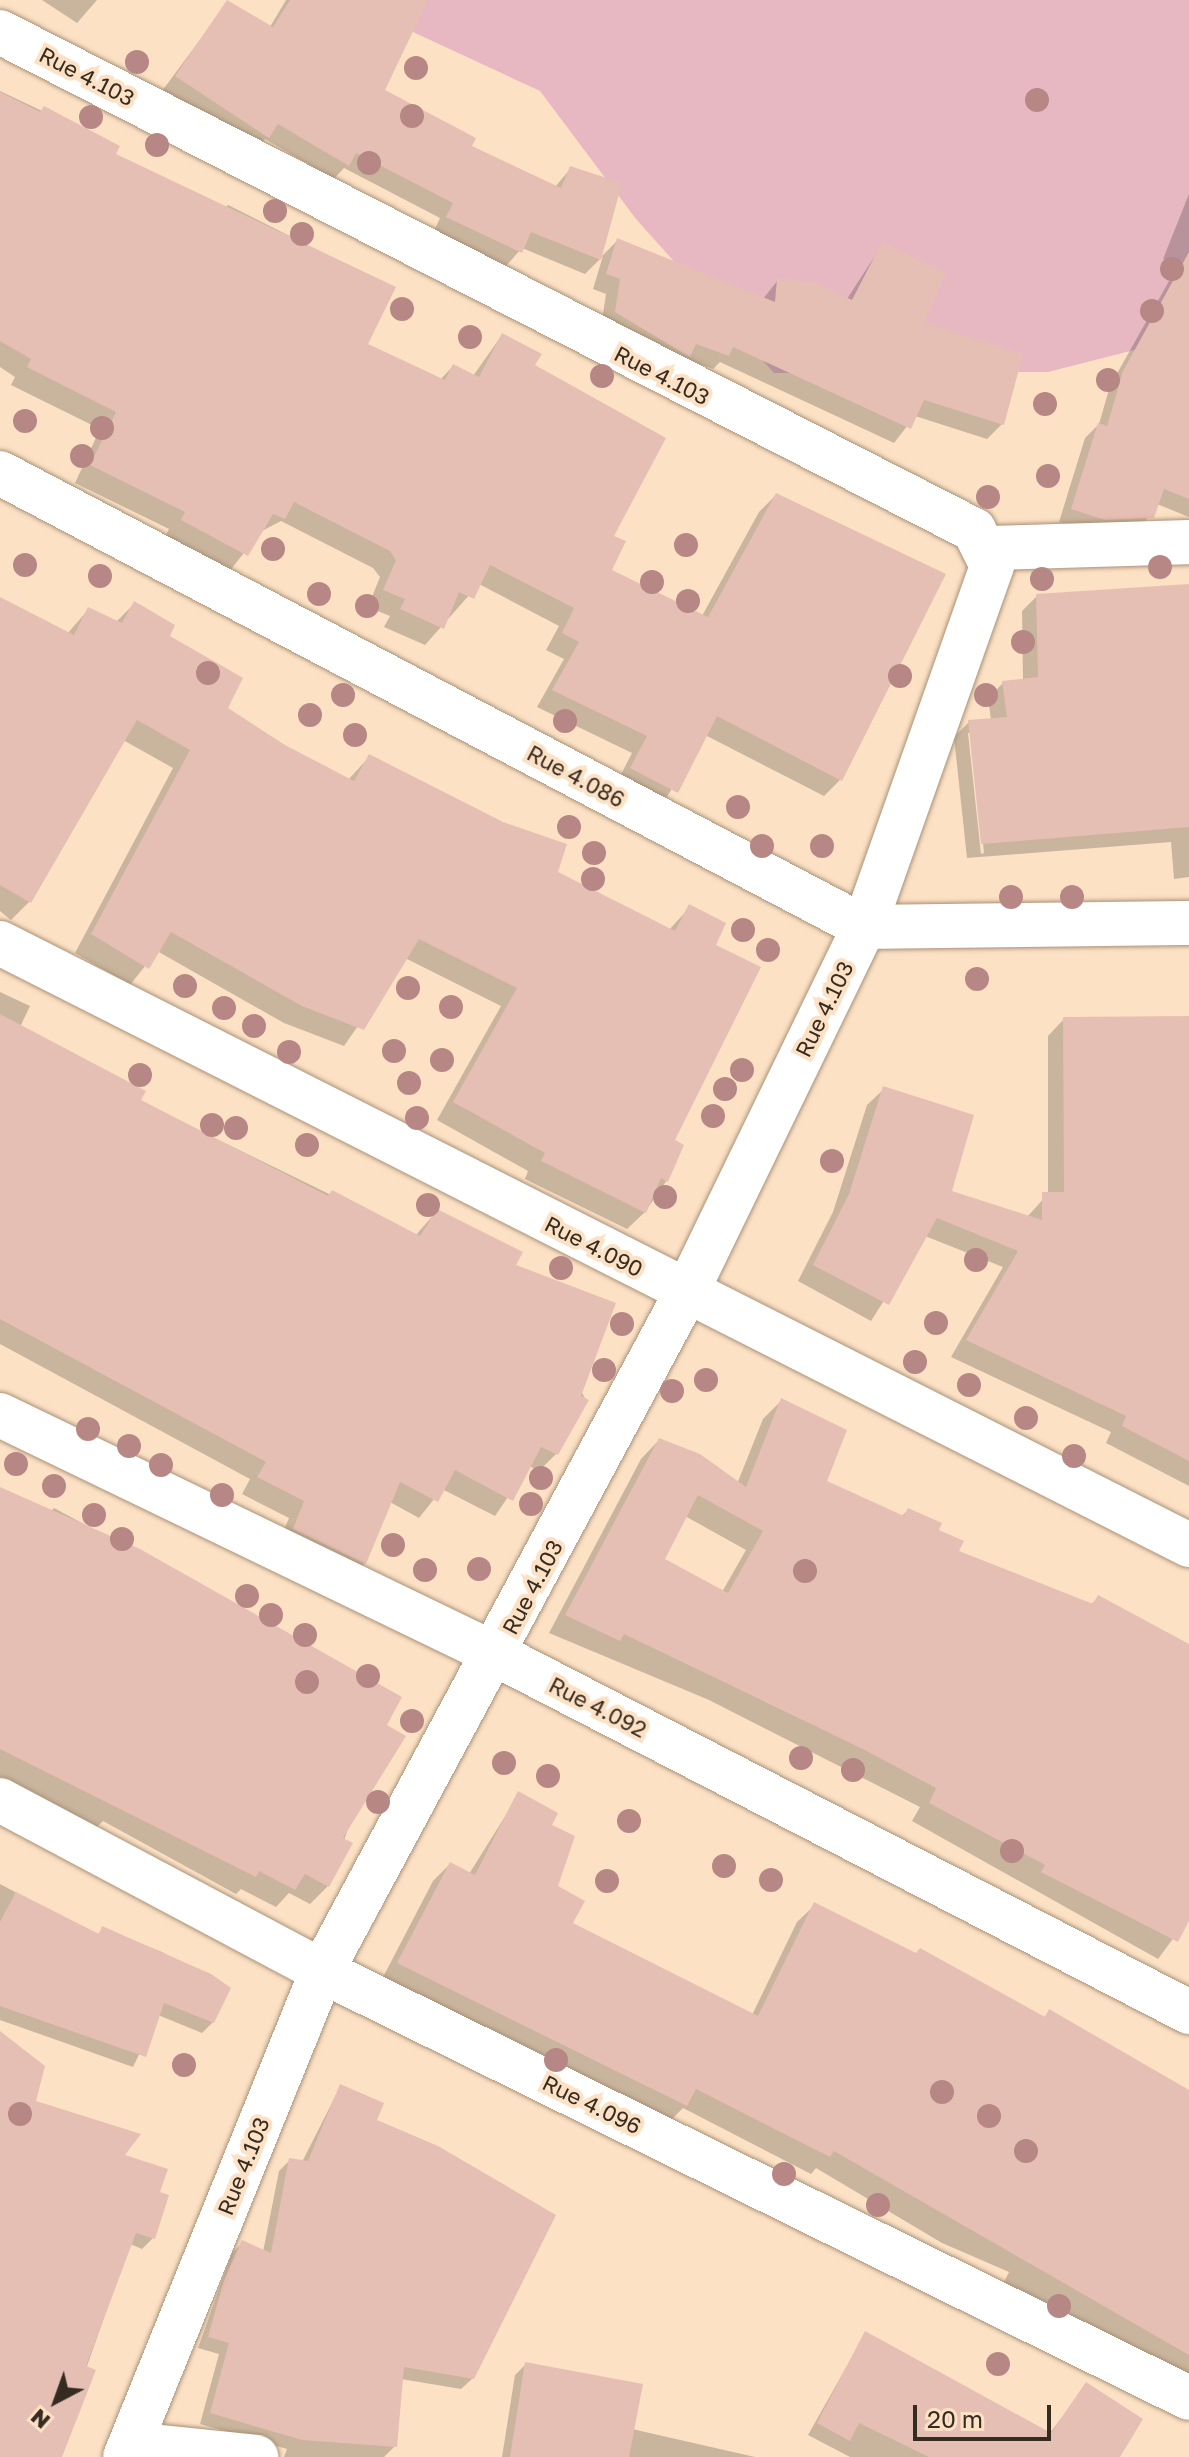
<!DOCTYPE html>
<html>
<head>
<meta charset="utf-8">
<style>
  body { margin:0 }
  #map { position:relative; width:1189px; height:2457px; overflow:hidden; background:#fce1c5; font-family:"Golos Text",sans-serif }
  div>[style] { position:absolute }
  .green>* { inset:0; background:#e7b8c2 }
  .shadow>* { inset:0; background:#0003 }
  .building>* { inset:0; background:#e6bfb4 }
  .roads { filter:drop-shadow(0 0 2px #aa9177) drop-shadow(0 0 2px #aa9177) }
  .street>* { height:44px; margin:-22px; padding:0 22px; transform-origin:22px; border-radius:22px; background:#fff }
  .secondary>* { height:44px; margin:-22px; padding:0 22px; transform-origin:22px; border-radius:22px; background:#fff }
  .trees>* { width:24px; height:24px; margin:-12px; border-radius:50%; background:#b68784 }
  span { translate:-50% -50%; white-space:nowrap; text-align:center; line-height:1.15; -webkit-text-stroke:8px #fce1c5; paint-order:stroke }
  .street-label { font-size:22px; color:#352b20 }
  .north { position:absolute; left:16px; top:2361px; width:80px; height:80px; -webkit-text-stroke:6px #fce1c5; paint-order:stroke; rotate:221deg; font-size:22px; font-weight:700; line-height:32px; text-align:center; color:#352b20 }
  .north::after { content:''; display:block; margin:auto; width:28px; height:36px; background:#352b20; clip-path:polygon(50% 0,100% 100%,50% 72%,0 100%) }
  .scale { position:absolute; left:913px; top:2405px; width:138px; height:36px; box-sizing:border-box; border:4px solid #352b20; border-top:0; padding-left:10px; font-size:24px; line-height:28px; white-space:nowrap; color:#352b20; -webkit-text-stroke:6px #fce1c5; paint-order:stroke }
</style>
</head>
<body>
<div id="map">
  <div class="green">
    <i style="clip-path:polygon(344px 0,1189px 0,1189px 336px,1048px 372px,774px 373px,636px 219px,540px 91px)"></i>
  </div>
  <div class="shadow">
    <i style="clip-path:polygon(42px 0,97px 0,77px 23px)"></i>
    <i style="clip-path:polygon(286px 0,397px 0,382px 90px,469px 147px,555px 187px,571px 168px,599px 259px,618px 240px,763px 299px,778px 280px,847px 299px,882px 245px,921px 324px,1002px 424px,987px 439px,915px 416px,894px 443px,720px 362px,713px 369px,601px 327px,606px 294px,593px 289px,603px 256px,585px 274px,522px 248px,506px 266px,434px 231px,440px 218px,344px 168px,334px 179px,265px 139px,254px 151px,162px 91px,228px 2px,270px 27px)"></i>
    <i style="clip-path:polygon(0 91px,118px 147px,113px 154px,223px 210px,228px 205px,393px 288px,365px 345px,440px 380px,453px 366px,473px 376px,502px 335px,532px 365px,611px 537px,609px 571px,702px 616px,759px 512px,776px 495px,841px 779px,824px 796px,705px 735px,660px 808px,615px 786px,632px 753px,537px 707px,564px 659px,546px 650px,559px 626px,479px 584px,425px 645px,384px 627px,390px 616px,368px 607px,380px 577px,373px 568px,281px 521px,260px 532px,229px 572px,165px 537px,169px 529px,75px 483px,100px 429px,11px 385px,15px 377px,0 367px)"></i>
    <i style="clip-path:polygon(1189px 194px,1189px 517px,1157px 504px,1139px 530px,1091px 532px,1059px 522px,1085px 438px,1099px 424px,1110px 386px,1178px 265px,1163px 259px)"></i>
    <i style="clip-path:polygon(evenodd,1189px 589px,1189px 877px,1174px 879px,1171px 842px,967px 858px,954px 737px,969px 722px,991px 720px,988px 698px,1003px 683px,1023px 681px,1022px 611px,1037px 596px,1189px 589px,968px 733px,972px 733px,984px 853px,981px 854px,968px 733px)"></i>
    <i style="clip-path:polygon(0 599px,67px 634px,88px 610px,116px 622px,134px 604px,225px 709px,284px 747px,348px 780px,370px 756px,555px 874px,669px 930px,690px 907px,714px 946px,667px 1180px,645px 1212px,627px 1229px,525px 1179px,528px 1171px,437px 1120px,501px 1006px,405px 958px,344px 1046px,284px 1023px,157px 951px,130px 985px,75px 953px,173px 768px,123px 740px,29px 902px,11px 920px,0 911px)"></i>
    <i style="clip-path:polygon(0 992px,30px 1006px,20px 1027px,139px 1101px,415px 1236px,437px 1211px,513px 1266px,586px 1400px,556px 1454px,539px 1471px,529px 1466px,495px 1516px,442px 1489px,419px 1518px,390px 1502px,365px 1563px,348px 1580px,277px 1546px,289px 1518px,242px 1494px,250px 1479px,0 1344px)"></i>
    <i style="clip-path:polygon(1189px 1018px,1189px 1486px,1106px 1443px,1111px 1432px,951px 1357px,1003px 1267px,925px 1236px,871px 1321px,798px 1281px,833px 1212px,867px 1105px,884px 1089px,949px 1192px,1027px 1217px,1048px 1194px,1048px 1036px,1064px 1019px)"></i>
    <i style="clip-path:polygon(evenodd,782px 1400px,824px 1482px,901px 1517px,908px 1510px,956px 1552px,1091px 1605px,1098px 1597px,1189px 1646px,1189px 1917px,1158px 1959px,912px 1821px,920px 1807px,709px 1700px,549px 1633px,641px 1459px,659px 1440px,737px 1484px,763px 1419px,782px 1400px,685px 1516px,746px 1550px,722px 1592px,663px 1560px,685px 1516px)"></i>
    <i style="clip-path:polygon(0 1491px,47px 1515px,54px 1508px,313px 1647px,384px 1726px,328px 1886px,310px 1904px,289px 1893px,276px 1907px,241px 1889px,236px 1894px,103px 1821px,97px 1827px,6px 1779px,0 1784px)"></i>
    <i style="clip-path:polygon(519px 1794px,549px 1826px,555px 1887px,570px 1924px,752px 2015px,797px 1922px,815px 1905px,1043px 2018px,1050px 2012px,1189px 2092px,1189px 2386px,1004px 2282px,1009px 2272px,942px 2243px,816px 2168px,811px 2174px,683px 2108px,669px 2122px,381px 1981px,433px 1881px,450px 1864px,469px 1874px)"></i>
    <i style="clip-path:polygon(0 1884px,97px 1935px,103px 1929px,162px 1952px,229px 1989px,213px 2022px,202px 2033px,158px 2015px,133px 2067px,0 2020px)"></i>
    <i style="clip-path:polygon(0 2033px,34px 2102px,122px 2156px,157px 2193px,153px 2238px,142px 2249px,130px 2244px,55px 2457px,0 2457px)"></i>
    <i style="clip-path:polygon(340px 2087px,374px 2121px,473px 2378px,461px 2389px,401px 2379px,395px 2446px,384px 2457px,284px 2457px,287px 2449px,200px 2424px,219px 2354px,198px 2348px,232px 2253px,242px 2243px,263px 2252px,279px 2171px,290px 2160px,302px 2162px)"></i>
    <i style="clip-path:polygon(865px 2334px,1049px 2434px,1087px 2385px,1117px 2457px,850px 2457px,808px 2435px)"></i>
    <i style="clip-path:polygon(526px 2364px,632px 2429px,755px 2457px,502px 2457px,515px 2375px)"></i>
  </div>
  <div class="building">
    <i style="clip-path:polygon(227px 0,273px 27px,290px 0,428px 0,385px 90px,476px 138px,472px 146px,561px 188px,570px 166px,622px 183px,601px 260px,531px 232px,522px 253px,446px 217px,453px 203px,356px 153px,349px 166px,278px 124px,269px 138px,175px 76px)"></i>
    <i style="clip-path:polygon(0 92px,40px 112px,44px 106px,120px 146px,116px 154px,396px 287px,368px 344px,445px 380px,453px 364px,479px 377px,502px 333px,542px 354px,535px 365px,666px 438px,614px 536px,626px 541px,612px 570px,708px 617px,776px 493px,946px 574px,842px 781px,717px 716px,678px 793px,630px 768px,647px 736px,552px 690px,579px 642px,562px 633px,574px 608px,490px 565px,474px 599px,459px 592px,444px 629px,400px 609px,405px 599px,383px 590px,396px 560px,390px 551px,294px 502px,285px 519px,273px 514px,248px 556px,181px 520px,185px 512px,90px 465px,116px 412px,27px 367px,31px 359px,0 341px)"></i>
    <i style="clip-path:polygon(617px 238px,775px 302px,777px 278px,816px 283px,852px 300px,882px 242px,946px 273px,924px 322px,1023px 354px,1004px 425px,924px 400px,911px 429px,733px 347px,729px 356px,696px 344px,690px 357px,615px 312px,620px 279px,606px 274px)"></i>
    <i style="clip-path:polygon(1189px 252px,1189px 499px,1164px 489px,1154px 518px,1105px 520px,1071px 509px,1098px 423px,1107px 426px,1123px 371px)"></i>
    <i style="clip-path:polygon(1189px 584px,1189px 827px,981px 844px,968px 720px,1007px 717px,1002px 681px,1038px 677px,1036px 594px)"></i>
    <i style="clip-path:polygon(0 597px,74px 635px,88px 607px,122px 623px,134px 601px,175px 625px,170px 636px,243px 678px,228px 708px,285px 745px,354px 781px,369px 754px,503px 822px,567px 844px,558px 872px,675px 931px,689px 904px,726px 923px,716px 945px,761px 967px,675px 1140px,684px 1145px,668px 1182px,661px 1178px,646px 1213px,541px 1161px,545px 1153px,453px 1102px,517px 988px,419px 939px,364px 1030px,302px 1006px,171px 932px,149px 969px,91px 934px,190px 750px,137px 720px,31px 903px,0 885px)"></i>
    <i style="clip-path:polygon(0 1014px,146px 1091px,141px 1100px,328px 1196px,332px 1190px,420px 1236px,437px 1209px,523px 1252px,516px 1265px,616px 1303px,581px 1396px,589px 1400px,558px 1455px,541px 1447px,513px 1501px,455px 1470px,438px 1502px,400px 1482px,366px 1564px,293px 1529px,304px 1501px,257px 1477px,266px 1462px,0 1319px)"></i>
    <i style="clip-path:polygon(1189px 1016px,1189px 1461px,1122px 1426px,1126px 1416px,966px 1340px,1018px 1251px,937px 1218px,889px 1305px,813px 1265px,849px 1194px,883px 1086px,974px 1115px,952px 1191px,1042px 1220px,1042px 1192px,1064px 1192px,1063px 1017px)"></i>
    <i style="clip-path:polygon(evenodd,781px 1398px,847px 1430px,827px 1481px,904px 1516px,908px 1508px,942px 1523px,939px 1530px,964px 1541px,959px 1551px,1093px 1604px,1098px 1595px,1189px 1644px,1189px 1921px,1178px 1942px,1041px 1872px,1045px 1865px,929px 1803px,936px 1788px,863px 1749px,624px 1634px,620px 1641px,565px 1615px,659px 1438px,700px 1454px,746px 1487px,781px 1398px,698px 1495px,763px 1531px,728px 1593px,665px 1559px,698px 1495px)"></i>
    <i style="clip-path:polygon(0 1487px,140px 1549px,402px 1697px,387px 1725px,406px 1736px,343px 1838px,353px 1843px,329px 1887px,305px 1874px,295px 1890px,259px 1871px,256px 1877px,0 1749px)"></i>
    <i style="clip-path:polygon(518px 1791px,558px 1813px,552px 1825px,575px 1836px,558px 1886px,585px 1901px,573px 1923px,758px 2016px,814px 1902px,916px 1953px,920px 1948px,1045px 2017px,1049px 2009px,1189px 2090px,1189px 2355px,834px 2151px,830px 2157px,696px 2089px,687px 2106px,397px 1963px,450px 1862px,475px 1875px)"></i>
    <i style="clip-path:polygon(16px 1892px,99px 1934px,102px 1926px,211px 1974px,231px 1988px,214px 2023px,164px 2003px,146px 2057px,0 2006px,0 1922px)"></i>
    <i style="clip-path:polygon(0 2031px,45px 2066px,36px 2101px,141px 2134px,125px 2155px,168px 2169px,160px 2192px,169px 2195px,155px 2239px,136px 2233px,86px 2366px,96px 2370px,62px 2457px,0 2457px)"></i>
    <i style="clip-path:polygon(340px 2084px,384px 2103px,377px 2120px,438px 2146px,556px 2215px,474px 2379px,404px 2367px,397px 2447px,302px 2440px,210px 2413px,229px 2343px,208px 2337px,224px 2280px,242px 2240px,271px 2253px,289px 2158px,308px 2161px)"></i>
    <i style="clip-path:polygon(865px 2331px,1051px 2433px,1086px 2382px,1143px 2419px,1120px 2457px,929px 2457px,859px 2423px,850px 2441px,817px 2423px)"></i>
    <i style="clip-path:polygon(525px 2362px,643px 2384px,629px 2457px,510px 2457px)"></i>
  </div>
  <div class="roads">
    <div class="street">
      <i style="left:989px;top:548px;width:200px;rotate:-1.7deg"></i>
      <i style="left:0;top:943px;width:1333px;rotate:26.85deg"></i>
      <i style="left:0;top:1415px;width:552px;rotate:25.78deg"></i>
      <i style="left:497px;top:1655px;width:779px;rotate:27.29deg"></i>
      <i style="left:0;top:1800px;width:365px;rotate:28deg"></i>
      <i style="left:322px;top:1971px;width:966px;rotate:26.22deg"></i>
      <i style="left:131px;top:2444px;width:126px;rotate:5.9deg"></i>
    </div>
    <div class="secondary">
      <i style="left:0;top:32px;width:1094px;rotate:27.08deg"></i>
      <i style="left:974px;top:530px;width:40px;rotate:63.4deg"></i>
      <i style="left:992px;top:566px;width:383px;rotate:109.5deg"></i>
      <i style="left:864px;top:927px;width:407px;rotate:115.9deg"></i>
      <i style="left:686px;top:1293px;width:770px;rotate:118.23deg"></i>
      <i style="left:322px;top:1971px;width:524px;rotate:112.07deg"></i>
      <i style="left:0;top:473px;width:976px;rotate:27.72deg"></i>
      <i style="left:864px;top:927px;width:325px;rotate:-0.7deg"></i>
    </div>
  </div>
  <div class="trees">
    <i style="left:137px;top:62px"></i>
    <i style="left:416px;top:68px"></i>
    <i style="left:1037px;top:100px"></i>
    <i style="left:412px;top:116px"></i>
    <i style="left:91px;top:117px"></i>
    <i style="left:157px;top:145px"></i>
    <i style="left:369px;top:163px"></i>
    <i style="left:275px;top:211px"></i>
    <i style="left:302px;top:234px"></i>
    <i style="left:1172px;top:269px"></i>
    <i style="left:402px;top:309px"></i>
    <i style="left:1152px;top:311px"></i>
    <i style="left:470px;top:337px"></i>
    <i style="left:602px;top:376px"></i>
    <i style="left:1108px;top:380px"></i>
    <i style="left:1045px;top:404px"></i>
    <i style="left:25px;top:421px"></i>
    <i style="left:102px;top:428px"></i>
    <i style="left:82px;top:456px"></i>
    <i style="left:1048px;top:476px"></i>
    <i style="left:988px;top:497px"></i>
    <i style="left:686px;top:545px"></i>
    <i style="left:273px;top:549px"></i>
    <i style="left:25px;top:565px"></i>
    <i style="left:1160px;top:567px"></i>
    <i style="left:100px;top:576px"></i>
    <i style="left:1042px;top:579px"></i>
    <i style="left:652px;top:582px"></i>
    <i style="left:319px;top:594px"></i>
    <i style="left:688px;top:601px"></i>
    <i style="left:367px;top:606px"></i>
    <i style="left:1023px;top:642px"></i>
    <i style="left:208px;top:673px"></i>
    <i style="left:900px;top:676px"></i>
    <i style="left:343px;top:695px"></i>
    <i style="left:986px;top:695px"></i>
    <i style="left:310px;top:715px"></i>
    <i style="left:565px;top:721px"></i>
    <i style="left:355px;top:735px"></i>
    <i style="left:738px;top:807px"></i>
    <i style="left:569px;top:827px"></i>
    <i style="left:762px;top:846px"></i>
    <i style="left:822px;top:846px"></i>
    <i style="left:594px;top:853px"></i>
    <i style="left:593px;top:879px"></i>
    <i style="left:1011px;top:897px"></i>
    <i style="left:1072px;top:897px"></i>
    <i style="left:743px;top:930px"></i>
    <i style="left:768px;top:950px"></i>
    <i style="left:977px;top:979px"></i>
    <i style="left:185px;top:986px"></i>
    <i style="left:408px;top:988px"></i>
    <i style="left:451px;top:1007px"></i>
    <i style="left:224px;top:1008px"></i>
    <i style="left:254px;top:1026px"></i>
    <i style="left:394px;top:1051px"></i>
    <i style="left:289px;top:1052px"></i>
    <i style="left:442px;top:1060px"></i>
    <i style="left:742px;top:1070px"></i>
    <i style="left:140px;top:1075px"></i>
    <i style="left:409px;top:1083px"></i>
    <i style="left:725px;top:1089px"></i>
    <i style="left:713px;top:1116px"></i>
    <i style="left:417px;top:1118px"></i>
    <i style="left:212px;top:1125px"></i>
    <i style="left:236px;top:1128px"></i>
    <i style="left:307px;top:1145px"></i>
    <i style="left:832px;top:1161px"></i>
    <i style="left:665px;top:1197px"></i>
    <i style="left:428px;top:1205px"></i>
    <i style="left:976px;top:1260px"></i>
    <i style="left:561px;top:1268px"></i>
    <i style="left:936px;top:1323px"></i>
    <i style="left:622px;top:1324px"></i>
    <i style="left:915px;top:1362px"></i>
    <i style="left:604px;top:1370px"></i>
    <i style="left:706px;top:1380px"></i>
    <i style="left:969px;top:1385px"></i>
    <i style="left:672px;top:1391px"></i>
    <i style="left:1026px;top:1418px"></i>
    <i style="left:88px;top:1429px"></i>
    <i style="left:129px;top:1446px"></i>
    <i style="left:1074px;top:1456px"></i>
    <i style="left:16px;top:1464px"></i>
    <i style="left:161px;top:1465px"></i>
    <i style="left:541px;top:1478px"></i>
    <i style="left:54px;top:1486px"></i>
    <i style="left:222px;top:1495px"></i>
    <i style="left:531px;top:1504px"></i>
    <i style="left:94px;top:1515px"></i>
    <i style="left:122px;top:1539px"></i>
    <i style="left:393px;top:1545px"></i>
    <i style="left:479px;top:1569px"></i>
    <i style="left:425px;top:1570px"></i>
    <i style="left:805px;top:1571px"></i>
    <i style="left:247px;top:1596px"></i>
    <i style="left:271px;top:1615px"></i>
    <i style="left:305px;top:1635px"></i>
    <i style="left:368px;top:1676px"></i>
    <i style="left:307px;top:1682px"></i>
    <i style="left:412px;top:1721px"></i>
    <i style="left:801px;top:1758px"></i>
    <i style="left:504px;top:1763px"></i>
    <i style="left:853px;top:1770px"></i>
    <i style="left:548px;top:1776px"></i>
    <i style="left:378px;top:1802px"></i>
    <i style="left:629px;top:1821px"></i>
    <i style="left:1012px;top:1851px"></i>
    <i style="left:724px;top:1866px"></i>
    <i style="left:771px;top:1880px"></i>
    <i style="left:607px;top:1881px"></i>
    <i style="left:556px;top:2060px"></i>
    <i style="left:184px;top:2065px"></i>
    <i style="left:942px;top:2092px"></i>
    <i style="left:20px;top:2114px"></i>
    <i style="left:989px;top:2116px"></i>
    <i style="left:1026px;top:2151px"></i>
    <i style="left:784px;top:2174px"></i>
    <i style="left:878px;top:2205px"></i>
    <i style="left:1059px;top:2306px"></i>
    <i style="left:998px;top:2364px"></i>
  </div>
  <div class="street-label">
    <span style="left:87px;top:76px;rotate:27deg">Rue 4.103</span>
    <span style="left:662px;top:375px;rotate:27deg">Rue 4.103</span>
    <span style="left:576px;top:776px;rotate:28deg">Rue 4.086</span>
    <span style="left:824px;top:1009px;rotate:-64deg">Rue 4.103</span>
    <span style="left:594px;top:1246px;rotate:27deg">Rue 4.090</span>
    <span style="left:532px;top:1587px;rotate:-62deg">Rue 4.103</span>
    <span style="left:598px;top:1707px;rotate:27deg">Rue 4.092</span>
    <span style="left:592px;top:2104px;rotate:26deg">Rue 4.096</span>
    <span style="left:243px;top:2166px;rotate:-68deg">Rue 4.103</span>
  </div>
  <div class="north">N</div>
  <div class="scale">20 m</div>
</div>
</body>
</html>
